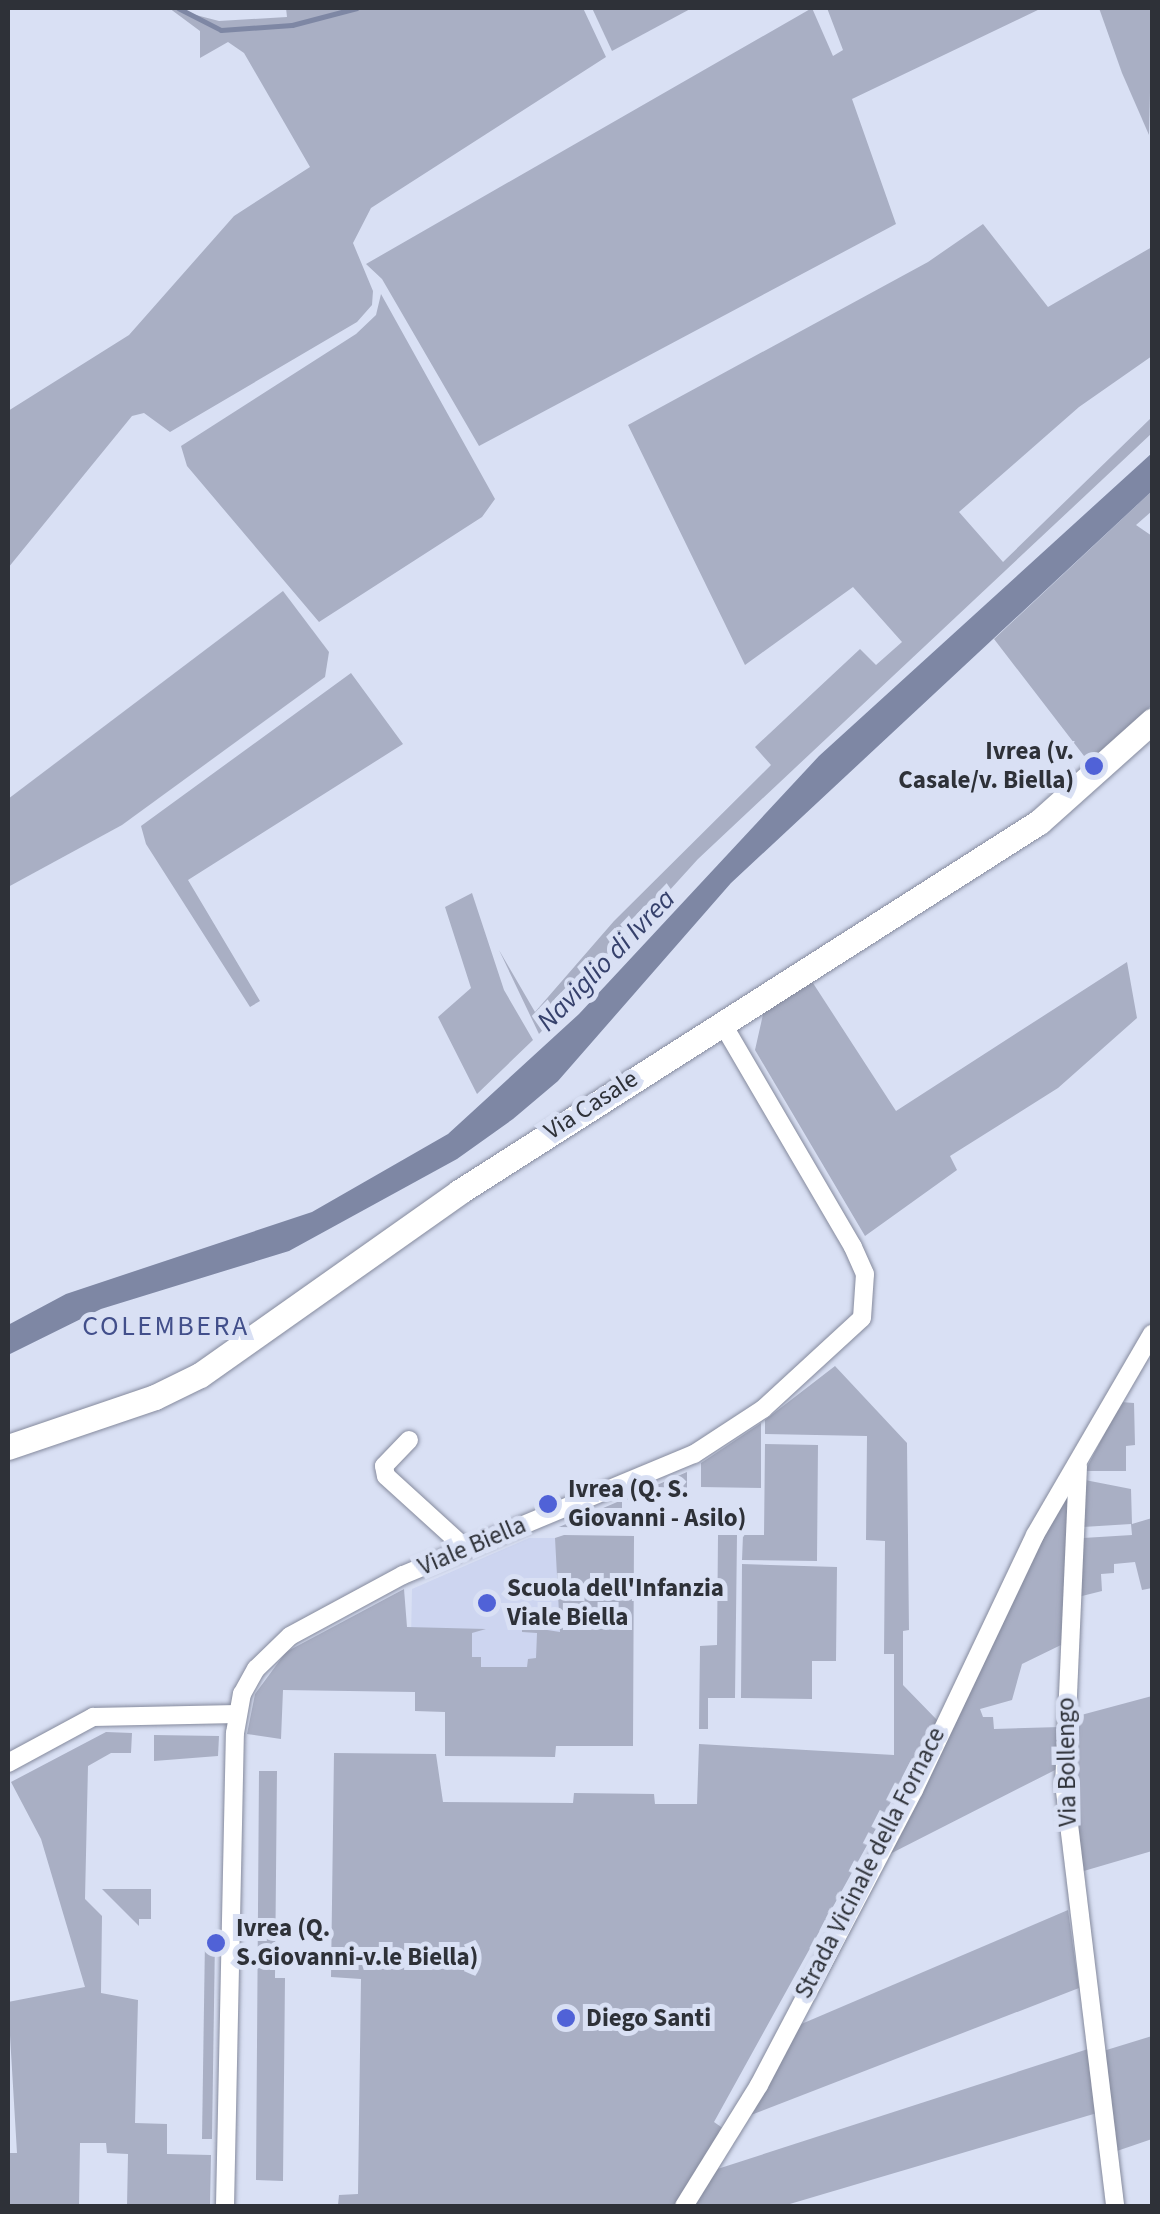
<!DOCTYPE html>
<html>
<head>
<meta charset="utf-8">
<style>
  body { margin:0 }
  #map { position:relative; width:1160px; height:2214px; overflow:hidden; background:#d9e0f4; font-family:"Source Sans 3",sans-serif }
  div>[style] { position:absolute }
  .built>* { inset:0; background:#cdd5f0 }
  .green>* { inset:0; background:#a9afc4 }
  .water>* { inset:0; background:#7e87a4 }
  .stream>* { height:5px; margin:-2.5px; padding:0 2.5px; transform-origin:2.5px; border-radius:2.5px; background:#7e87a4 }
  .roads { filter:drop-shadow(0 0 2px #858a9d) drop-shadow(0 0 2px #858a9d) }
  .street>* { height:18px; margin:-9px; padding:0 9px; transform-origin:9px; border-radius:9px; background:#fff }
  .secondary>* { height:25px; margin:-12.5px; padding:0 12.5px; transform-origin:12.5px; border-radius:12.5px; background:#fff }
  .dots>* { width:28px; height:28px; translate:-50% -50%; box-sizing:border-box; border:5px solid #d9e0f4; border-radius:50% }
  span { translate:-50% -50%; white-space:nowrap; text-align:center; line-height:1.15; -webkit-text-stroke:10px #d9e0f4; paint-order:stroke }
  .poi-label { font-size:25px; color:#2e3138; font-weight:700 }
  .right { translate:-100% -50%; text-align:right }
  .left { translate:0 -50%; text-align:left }
  .street-label { font-size:25px; color:#2e3138 }
  .water-label { font-size:28px; color:#36416c; font-style:italic }
  .neighbourhood-label { font-size:28px; color:#424f8b; letter-spacing:2.5px }
  .frame { position:absolute; inset:0; border:10px solid #2e3138; pointer-events:none }
</style>
</head>
<body>
<div id="map">
  <div class="built">
    <i style="clip-path:polygon(529px 1538px,564px 1538px,562px 1686px,410px 1684px,412px 1589px)"></i>
  </div>
  <div class="green">
    <i style="clip-path:polygon(169px 8px,219px 21px,287px 17px,286px 8px,583px 8px,606px 57px,371px 208px,353px 243px,373px 291px,372px 305px,357px 322px,170px 432px,144px 413px,132px 416px,8px 568px,8px 411px,129px 335px,234px 216px,310px 167px,244px 53px,228px 42px,200px 58px,200px 31px)"></i>
    <i style="clip-path:polygon(592px 8px,692px 8px,612px 51px)"></i>
    <i style="clip-path:polygon(812px 8px,833px 56px,843px 50px,827px 8px,1042px 8px,852px 99px,896px 224px,479px 446px,382px 279px,366px 264px)"></i>
    <i style="clip-path:polygon(1099px 8px,1152px 8px,1149px 135px,1122px 73px)"></i>
    <i style="clip-path:polygon(983px 224px,1048px 307px,1152px 247px,1152px 356px,1079px 407px,959px 512px,1003px 562px,1152px 417px,1152px 433px,698px 859px,539px 1034px,499px 950px,535px 1012px,614px 921px,771px 765px,755px 747px,860px 649px,876px 665px,902px 642px,853px 587px,745px 665px,628px 425px,928px 262px)"></i>
    <i style="clip-path:polygon(381px 294px,495px 499px,482px 517px,319px 622px,187px 466px,181px 446px,356px 334px,376px 315px)"></i>
    <i style="clip-path:polygon(1152px 491px,1152px 511px,1136px 525px,1152px 536px,1152px 705px,1091px 765px,994px 639px)"></i>
    <i style="clip-path:polygon(283px 591px,329px 652px,325px 677px,122px 825px,8px 887px,8px 799px)"></i>
    <i style="clip-path:polygon(351px 673px,403px 744px,188px 880px,260px 1001px,250px 1007px,146px 844px,141px 826px)"></i>
    <i style="clip-path:polygon(472px 893px,504px 990px,533px 1040px,477px 1094px,438px 1017px,471px 988px,445px 907px)"></i>
    <i style="clip-path:polygon(1127px 962px,1137px 1018px,1058px 1088px,950px 1156px,957px 1170px,865px 1236px,755px 1050px,764px 1010px,811px 980px,896px 1111px)"></i>
    <i style="clip-path:polygon(835px 1366px,907px 1443px,909px 1630px,903px 1631px,903px 1685px,938px 1721px,921px 1762px,913px 1762px,714px 2122px,724px 2129px,680px 2206px,247px 2206px,338px 2205px,339px 2195px,358px 2194px,361px 1979px,331px 1977px,334px 1753px,436px 1754px,443px 1802px,573px 1803px,574px 1793px,654px 1794px,655px 1804px,697px 1804px,699px 1744px,894px 1755px,894px 1654px,884px 1654px,885px 1541px,866px 1540px,867px 1436px,765px 1434px,765px 1420px)"></i>
    <i style="clip-path:polygon(1121px 1402px,1134px 1403px,1135px 1445px,1126px 1446px,1126px 1471px,1085px 1471px)"></i>
    <i style="clip-path:polygon(761px 1423px,761px 1488px,701px 1487px,701px 1463px)"></i>
    <i style="clip-path:polygon(765px 1444px,818px 1445px,817px 1561px,742px 1560px,743px 1535px,764px 1535px)"></i>
    <i style="clip-path:polygon(687px 1472px,687px 1488px,656px 1487px,655px 1500px,622px 1500px,622px 1528px,559px 1527px)"></i>
    <i style="clip-path:polygon(1085px 1480px,1131px 1489px,1132px 1524px,1152px 1518px,1152px 1588px,1142px 1590px,1135px 1562px,1114px 1564px,1114px 1573px,1101px 1574px,1102px 1591px,1078px 1597px,1083px 1538px,1132px 1535px,1131px 1524px,1083px 1527px)"></i>
    <i style="clip-path:polygon(1072px 1489px,1063px 1644px,1022px 1664px,1012px 1700px,980px 1709px,983px 1717px,993px 1717px,994px 1729px,1060px 1727px,1059px 1768px,882px 1858px,1047px 1522px)"></i>
    <i style="clip-path:polygon(564px 1535px,634px 1536px,633px 1746px,556px 1746px,555px 1757px,445px 1756px,445px 1712px,415px 1711px,415px 1692px,283px 1690px,281px 1739px,247px 1734px,255px 1694px,286px 1652px,404px 1589px,407px 1627px,486px 1629px,472px 1633px,472px 1657px,481px 1657px,481px 1667px,527px 1667px,528px 1659px,536px 1658px,537px 1633px,522px 1632px,522px 1626px,560px 1632px,555px 1538px)"></i>
    <i style="clip-path:polygon(718px 1535px,737px 1535px,735px 1698px,708px 1698px,708px 1729px,699px 1729px,700px 1646px,717px 1645px)"></i>
    <i style="clip-path:polygon(742px 1564px,837px 1567px,836px 1661px,812px 1661px,812px 1699px,741px 1698px)"></i>
    <i style="clip-path:polygon(1152px 1696px,1152px 1851px,1077px 1873px,1070px 1718px)"></i>
    <i style="clip-path:polygon(106px 1732px,132px 1733px,131px 1753px,111px 1753px,88px 1766px,85px 1899px,102px 1916px,101px 1993px,138px 2000px,135px 2123px,167px 2124px,167px 2154px,211px 2155px,210px 2206px,127px 2206px,128px 2154px,107px 2153px,106px 2143px,80px 2143px,79px 2206px,8px 2206px,8px 2153px,17px 2153px,8px 2002px,85px 1987px,41px 1839px,11px 1782px)"></i>
    <i style="clip-path:polygon(154px 1735px,219px 1736px,218px 1756px,154px 1761px)"></i>
    <i style="clip-path:polygon(259px 1771px,277px 1771px,275px 1978px,285px 1978px,283px 2181px,256px 2180px)"></i>
    <i style="clip-path:polygon(102px 1889px,151px 1889px,151px 1919px,139px 1919px,139px 1926px)"></i>
    <i style="clip-path:polygon(1068px 1910px,1079px 1988px,743px 2118px,792px 2028px)"></i>
    <i style="clip-path:polygon(205px 1939px,215px 1939px,212px 2139px,202px 2139px)"></i>
    <i style="clip-path:polygon(1152px 2036px,1152px 2139px,1114px 2152px,1100px 2052px)"></i>
    <i style="clip-path:polygon(1088px 2049px,1097px 2113px,783px 2206px,689px 2206px,705px 2173px)"></i>
  </div>
  <div class="water">
    <i style="clip-path:polygon(1152px 453px,1152px 491px,731px 883px,558px 1081px,513px 1119px,457px 1159px,289px 1251px,101px 1309px,8px 1355px,8px 1325px,66px 1294px,312px 1212px,448px 1134px,579px 1014px,819px 756px)"></i>
  </div>
  <div class="stream">
    <i style="left:178px;top:8px;width:48px;rotate:27.1deg"></i>
    <i style="left:221px;top:30px;width:71px;rotate:-4deg"></i>
    <i style="left:292px;top:25px;width:67px;rotate:-14.7deg"></i>
  </div>
  <div class="roads">
    <div class="street">
      <i style="left:409px;top:1440px;width:36px;rotate:134deg"></i>
      <i style="left:384px;top:1466px;width:10px;rotate:79deg"></i>
      <i style="left:386px;top:1476px;width:105px;rotate:42.3deg"></i>
      <i style="left:1078px;top:1466px;width:317px;rotate:92.5deg"></i>
      <i style="left:1064px;top:1783px;width:426px;rotate:83.1deg"></i>
      <i style="left:8px;top:1763px;width:97px;rotate:-28.4deg"></i>
      <i style="left:93px;top:1717px;width:144px;rotate:-1.2deg"></i>
      <i style="left:225px;top:2206px;width:473px;rotate:-88.8deg"></i>
      <i style="left:235px;top:1733px;width:40px;rotate:-80deg"></i>
      <i style="left:242px;top:1694px;width:29px;rotate:-61deg"></i>
      <i style="left:256px;top:1669px;width:47px;rotate:-44.1deg"></i>
      <i style="left:290px;top:1636px;width:128px;rotate:-28.4deg"></i>
      <i style="left:403px;top:1575px;width:315px;rotate:-22.6deg"></i>
      <i style="left:694px;top:1454px;width:82px;rotate:-33.1deg"></i>
      <i style="left:763px;top:1409px;width:134px;rotate:-42.6deg"></i>
      <i style="left:862px;top:1318px;width:44px;rotate:-86.1deg"></i>
      <i style="left:865px;top:1274px;width:30px;rotate:-114deg"></i>
      <i style="left:853px;top:1247px;width:259px;rotate:-120.3deg"></i>
      <i style="left:684px;top:2206px;width:142px;rotate:-58.2deg"></i>
      <i style="left:759px;top:2085px;width:333px;rotate:-62.3deg"></i>
      <i style="left:914px;top:1790px;width:282px;rotate:-64.6deg"></i>
      <i style="left:1035px;top:1535px;width:233px;rotate:-59.8deg"></i>
    </div>
    <div class="secondary">
      <i style="left:8px;top:1447px;width:155px;rotate:-18.8deg"></i>
      <i style="left:155px;top:1397px;width:50px;rotate:-26.1deg"></i>
      <i style="left:200px;top:1375px;width:317px;rotate:-35.2deg"></i>
      <i style="left:459px;top:1192px;width:688px;rotate:-32.54deg"></i>
      <i style="left:1039px;top:822px;width:152px;rotate:-41.8deg"></i>
    </div>
  </div>
  <div class="dots">
    <i style="left:1094px;top:766px;background:#5062d7"></i>
    <i style="left:548px;top:1504px;background:#5062d7"></i>
    <i style="left:487px;top:1603px;background:#5062d7"></i>
    <i style="left:216px;top:1943px;background:#5062d7"></i>
    <i style="left:566px;top:2018px;background:#5062d7"></i>
  </div>
  <div class="poi-label">
    <span class="right" style="left:1074px;top:766px">Ivrea (v.<br>Casale/v. Biella)</span>
    <span class="left" style="left:568px;top:1504px">Ivrea (Q. S.<br>Giovanni - Asilo)</span>
    <span class="left" style="left:507px;top:1603px">Scuola dell'Infanzia<br>Viale Biella</span>
    <span class="left" style="left:236px;top:1943px">Ivrea (Q.<br>S.Giovanni-v.le Biella)</span>
    <span class="left" style="left:586px;top:2018px">Diego Santi</span>
  </div>
  <div class="street-label">
    <span style="left:591px;top:1105px;rotate:-33deg">Via Casale</span>
    <span style="left:472px;top:1546px;rotate:-23deg">Viale Biella</span>
    <span style="left:1067px;top:1762px;rotate:-91deg">Via Bollengo</span>
    <span style="left:870px;top:1863px;rotate:-63deg">Strada Vicinale della Fornace</span>
  </div>
  <div class="water-label">
    <span style="left:606px;top:960px;rotate:-46deg">Naviglio di Ivrea</span>
  </div>
  <div class="neighbourhood-label">
    <span style="left:166px;top:1326px">COLEMBERA</span>
  </div>
  <div class="frame"></div>
</div>
</body>
</html>
